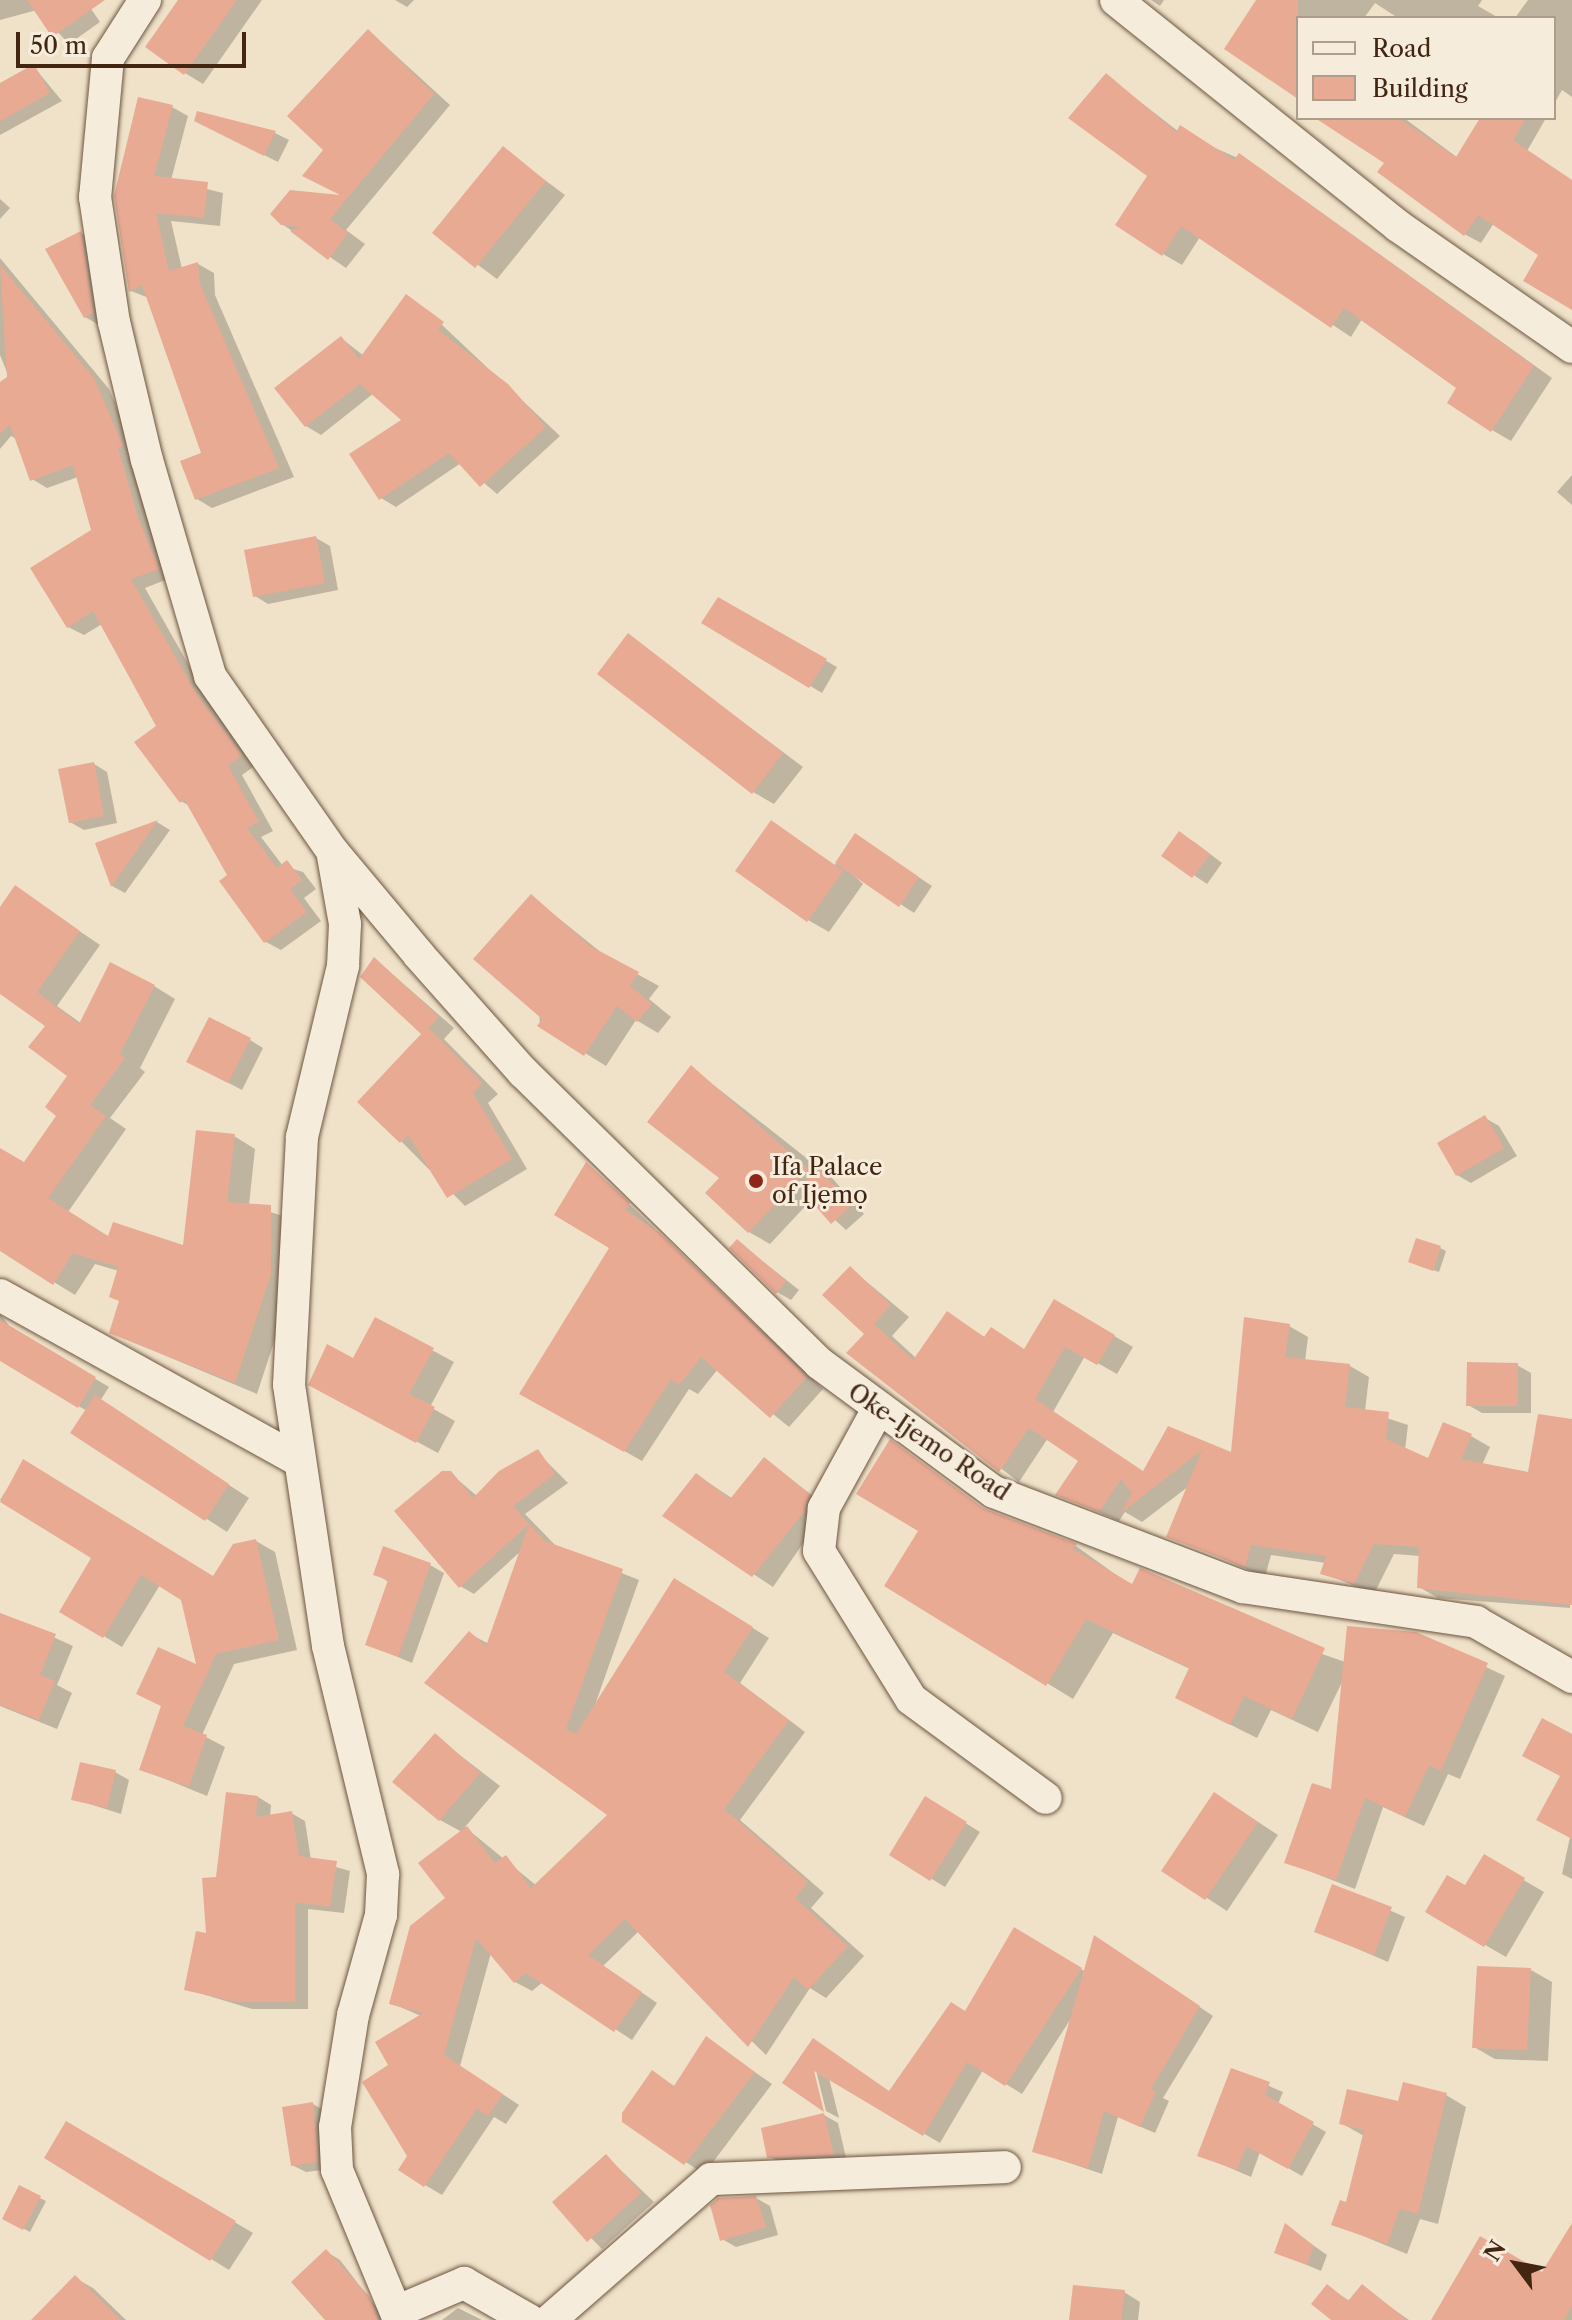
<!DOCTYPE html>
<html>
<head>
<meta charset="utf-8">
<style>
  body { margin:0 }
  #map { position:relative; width:1572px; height:2320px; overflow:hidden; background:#efe2c9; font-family:"Libre Caslon Text",serif }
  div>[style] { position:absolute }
  .shadow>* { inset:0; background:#0003 }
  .building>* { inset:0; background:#e9aa94 }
  .roads { filter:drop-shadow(0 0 2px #6e5540) drop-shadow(0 0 2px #6e5540) }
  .minor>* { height:32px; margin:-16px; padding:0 16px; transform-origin:16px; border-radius:16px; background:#f5ecdc }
  .dots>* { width:22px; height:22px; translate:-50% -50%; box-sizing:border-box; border:4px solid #f5ecdc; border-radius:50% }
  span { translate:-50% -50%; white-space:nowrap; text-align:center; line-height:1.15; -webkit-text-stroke:6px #f5ecdc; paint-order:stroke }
  .poi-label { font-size:24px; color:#432612 }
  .left { translate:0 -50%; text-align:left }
  .street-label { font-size:24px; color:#432612 }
  .legend { position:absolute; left:1296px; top:16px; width:260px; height:104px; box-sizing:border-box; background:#f5ecdc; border:2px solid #ae9d8b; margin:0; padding:10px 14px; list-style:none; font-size:24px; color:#432612 }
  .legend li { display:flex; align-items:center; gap:16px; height:40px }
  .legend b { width:40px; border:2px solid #ae9d8b }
  .north { position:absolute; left:1476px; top:2224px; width:80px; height:80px; -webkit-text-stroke:6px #f5ecdc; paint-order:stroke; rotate:302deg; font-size:22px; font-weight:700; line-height:32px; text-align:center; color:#432612 }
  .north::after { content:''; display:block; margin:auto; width:28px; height:36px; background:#432612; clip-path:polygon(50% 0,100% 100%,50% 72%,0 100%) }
  .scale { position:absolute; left:16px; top:32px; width:230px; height:36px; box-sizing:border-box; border:4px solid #432612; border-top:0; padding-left:10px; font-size:24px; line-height:28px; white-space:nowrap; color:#432612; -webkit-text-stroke:6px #f5ecdc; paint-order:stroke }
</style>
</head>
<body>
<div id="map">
  <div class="shadow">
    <i style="clip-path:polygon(0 0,85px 0,100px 22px,69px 44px,37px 10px,0 20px)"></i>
    <i style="clip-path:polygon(181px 0,262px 0,203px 84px,185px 73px)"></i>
    <i style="clip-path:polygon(395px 0,414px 0,407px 7px)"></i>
    <i style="clip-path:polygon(1151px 0,1164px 0,1160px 6px)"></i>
    <i style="clip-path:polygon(1259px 0,1482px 0,1478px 6px,1499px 18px,1398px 18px,1375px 3px,1364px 18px,1298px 18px,1298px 95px)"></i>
    <i style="clip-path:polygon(1528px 0,1572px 0,1572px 97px,1562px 90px,1554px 104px,1554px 18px,1515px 18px)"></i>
    <i style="clip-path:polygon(369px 31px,450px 105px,346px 230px,365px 244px,346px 268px,282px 224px,346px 198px)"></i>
    <i style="clip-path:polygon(34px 67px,62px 101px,0 135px,0 86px)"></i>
    <i style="clip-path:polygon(1107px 76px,1179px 132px,1258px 167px,1552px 378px,1511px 441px,1492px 430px,1459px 388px,1362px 319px,1351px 337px,1200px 237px,1182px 265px,1163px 254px,1150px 176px)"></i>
    <i style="clip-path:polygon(172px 107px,188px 116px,171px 180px,223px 193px,220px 226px,171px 221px,182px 269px,198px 264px,214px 273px,215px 295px,294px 477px,212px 508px,197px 499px,204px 454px,149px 298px,131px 291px,116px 197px)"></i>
    <i style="clip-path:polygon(198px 114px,275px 133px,289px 140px,278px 162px,210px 128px)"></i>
    <i style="clip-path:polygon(1336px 118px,1404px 118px,1458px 158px,1483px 118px,1546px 118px,1527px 151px,1572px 181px,1572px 308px,1541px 254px,1494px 223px,1481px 243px,1466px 235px,1380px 172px,1387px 162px)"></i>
    <i style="clip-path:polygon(503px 149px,565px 195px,497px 279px,435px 233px)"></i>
    <i style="clip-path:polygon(0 199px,10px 208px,0 219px)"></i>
    <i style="clip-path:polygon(81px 233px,94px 241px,99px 325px,85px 317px)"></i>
    <i style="clip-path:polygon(0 258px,109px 389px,137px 454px,173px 577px,145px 588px,212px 706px,256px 765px,242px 775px,273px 831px,261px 837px,283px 866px,303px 872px,316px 889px,304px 898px,321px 921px,281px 950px,266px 942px,191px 807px,181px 801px,159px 726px,102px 624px,84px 635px,68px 627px,93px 531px,78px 477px,47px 488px,32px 479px,17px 439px,11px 436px,0 449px,0 384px,9px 377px,0 355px)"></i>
    <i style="clip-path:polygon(422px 306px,560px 436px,497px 494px,461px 463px,396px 507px,381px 498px,404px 420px,374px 393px,321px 435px,306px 426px,341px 338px,364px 356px)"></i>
    <i style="clip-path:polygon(1572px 475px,1572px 505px,1557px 492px)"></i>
    <i style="clip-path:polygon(316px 538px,330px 546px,338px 590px,268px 604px,255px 596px)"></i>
    <i style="clip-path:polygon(719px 600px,837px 667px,822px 693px,704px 622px)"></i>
    <i style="clip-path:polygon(628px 636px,803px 767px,774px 804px,753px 792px)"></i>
    <i style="clip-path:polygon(94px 764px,107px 772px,117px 823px,84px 830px,70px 822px)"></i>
    <i style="clip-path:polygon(157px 822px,170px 830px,125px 893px,112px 886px,98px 844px)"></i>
    <i style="clip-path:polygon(772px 823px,835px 865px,855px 835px,932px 886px,914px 913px,847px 869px,863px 884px,829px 932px,808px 920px)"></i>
    <i style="clip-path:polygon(1193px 841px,1222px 863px,1207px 884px,1164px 855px)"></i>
    <i style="clip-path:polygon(16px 888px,100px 945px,57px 1006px,82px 1024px,154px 986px,175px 999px,140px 1068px,145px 1072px,110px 1118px,126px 1129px,68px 1212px,110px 1238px,184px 1248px,234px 1136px,255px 1149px,249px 1205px,292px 1219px,292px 1287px,257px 1394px,111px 1333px,121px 1302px,119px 1271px,95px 1264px,75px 1295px,0 1249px,0 1150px,25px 1164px,59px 1115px,70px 1076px,47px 1025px,0 992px,0 911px)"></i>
    <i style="clip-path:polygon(531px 896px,608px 958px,659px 986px,649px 999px,671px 1017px,658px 1033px,636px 1020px,606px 1066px,540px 1025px)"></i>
    <i style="clip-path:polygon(375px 959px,454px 1028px,444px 1039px,498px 1094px,488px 1103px,527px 1169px,465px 1206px,401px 1141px,424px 1034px)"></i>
    <i style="clip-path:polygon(250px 1040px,263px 1048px,242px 1090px,202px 1069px)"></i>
    <i style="clip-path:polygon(692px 1068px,833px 1179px,864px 1214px,846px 1230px,812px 1199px,770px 1244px,749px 1232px,722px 1178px)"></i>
    <i style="clip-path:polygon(1485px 1118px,1499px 1126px,1517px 1156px,1471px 1183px,1457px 1175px)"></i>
    <i style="clip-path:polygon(587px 1164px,823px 1389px,789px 1427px,718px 1369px,698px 1394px,689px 1389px,642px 1461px,522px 1393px,611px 1248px)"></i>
    <i style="clip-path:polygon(737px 1241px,799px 1290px,791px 1300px,777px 1292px)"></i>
    <i style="clip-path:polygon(1440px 1248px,1446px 1251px,1439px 1272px,1417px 1265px)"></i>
    <i style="clip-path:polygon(850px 1268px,909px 1317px,892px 1336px,916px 1358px,947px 1313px,986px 1338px,1025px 1350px,1054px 1301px,1133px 1347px,1117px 1374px,1085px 1356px,1053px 1412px,1145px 1473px,1169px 1428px,1233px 1455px,1289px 1326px,1308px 1337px,1305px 1361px,1350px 1366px,1369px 1377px,1365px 1411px,1408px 1425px,1405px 1450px,1429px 1461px,1471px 1436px,1490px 1447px,1482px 1465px,1530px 1474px,1572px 1421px,1570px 1608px,1438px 1598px,1419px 1587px,1420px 1556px,1394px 1554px,1374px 1594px,1323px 1573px,1326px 1563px,1271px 1555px,1265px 1577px,1168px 1535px,1189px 1486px,1142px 1522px,1125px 1512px,1119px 1521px,1058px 1494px,1081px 1461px,1048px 1438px,1019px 1482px,849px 1353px,867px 1334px)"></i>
    <i style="clip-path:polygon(0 1314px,12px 1329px,109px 1387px,100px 1401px,249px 1498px,227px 1532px,73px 1432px,87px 1411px,0 1359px)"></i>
    <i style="clip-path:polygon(376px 1320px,454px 1362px,430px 1407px,455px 1421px,438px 1453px,332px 1396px)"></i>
    <i style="clip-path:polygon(1517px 1365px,1531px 1373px,1531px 1413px,1482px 1413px,1468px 1405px)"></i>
    <i style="clip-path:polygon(890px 1441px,990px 1515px,1076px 1546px,1133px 1587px,1345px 1662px,1416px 1634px,1505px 1676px,1460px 1779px,1448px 1774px,1424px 1826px,1383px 1807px,1355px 1889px,1286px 1862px,1332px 1792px,1343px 1680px,1318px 1732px,1271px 1710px,1257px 1738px,1177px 1698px,1190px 1669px,1113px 1633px,1073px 1699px,887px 1585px,921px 1530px)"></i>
    <i style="clip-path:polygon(537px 1452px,568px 1483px,525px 1514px,557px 1547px,639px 1580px,595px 1705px,692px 1590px,769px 1638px,740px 1683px,805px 1732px,740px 1820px,824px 1893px,811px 1908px,864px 1956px,826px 1998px,810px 1988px,766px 2055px,639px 1931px,603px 1966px,657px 2003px,632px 2040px,543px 1982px,532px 1991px,515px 1982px,491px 1953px,460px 2066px,519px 2105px,506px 2124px,494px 2117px,442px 2195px,425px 2185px,410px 2156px,391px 2065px,421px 2016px,391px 2003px,448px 1899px,462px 1832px,440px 1820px,435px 1736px,500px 1786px,465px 1827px,537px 1886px,610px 1815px,470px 1634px,489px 1644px,522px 1550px,474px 1594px,460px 1586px,450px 1473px,477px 1496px)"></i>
    <i style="clip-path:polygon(764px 1460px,828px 1507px,773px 1587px,665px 1516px,697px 1475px,733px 1499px)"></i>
    <i style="clip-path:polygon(24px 1462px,214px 1578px,256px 1541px,275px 1552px,297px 1650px,234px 1664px,202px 1735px,225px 1747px,207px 1796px,141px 1769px,198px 1668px,183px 1598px,160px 1585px,122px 1647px,62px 1611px,94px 1558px,0 1500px)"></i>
    <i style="clip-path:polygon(430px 1565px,444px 1573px,412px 1663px,367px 1644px,389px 1582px,375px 1574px)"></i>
    <i style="clip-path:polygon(0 1613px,73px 1646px,57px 1685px,72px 1693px,57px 1729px,0 1706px)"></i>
    <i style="clip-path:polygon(1572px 1737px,1572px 1879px,1562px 1874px,1570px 1837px,1562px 1776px)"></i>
    <i style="clip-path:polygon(115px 1772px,129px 1780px,121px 1814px,74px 1799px)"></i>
    <i style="clip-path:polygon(258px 1797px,271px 1805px,270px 1817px,291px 1813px,305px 1821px,311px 1860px,350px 1871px,344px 1913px,308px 1909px,308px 2009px,252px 2009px,186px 1989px,209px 1936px,218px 1879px)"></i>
    <i style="clip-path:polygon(926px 1799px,980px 1832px,945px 1887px,891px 1854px)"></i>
    <i style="clip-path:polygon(1235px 1807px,1278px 1835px,1227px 1911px,1164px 1870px)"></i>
    <i style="clip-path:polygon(1484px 1857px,1544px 1892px,1506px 1957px,1428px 1912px,1466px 1888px)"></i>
    <i style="clip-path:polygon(1334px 1886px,1405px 1917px,1388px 1962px,1316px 1931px)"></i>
    <i style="clip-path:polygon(1015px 1930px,1086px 1972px,1108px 1945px,1213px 2016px,1163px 2098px,1169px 2101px,1155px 2133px,1118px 2117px,1102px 2174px,1034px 2151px,1072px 2017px,1022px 2094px,983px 2070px,940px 2143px,829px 2078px,839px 2118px,826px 2111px,814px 2062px,785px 2082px,814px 2041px,891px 2093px,966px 2013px)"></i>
    <i style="clip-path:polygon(1531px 1970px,1552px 1982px,1548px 2061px,1495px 2059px,1474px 2047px)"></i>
    <i style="clip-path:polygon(707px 2039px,772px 2084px,704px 2174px,625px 2122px,652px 2073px,676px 2087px)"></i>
    <i style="clip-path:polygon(1232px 2070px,1283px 2092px,1278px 2104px,1326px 2132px,1302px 2176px,1260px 2152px,1251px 2177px,1200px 2155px)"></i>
    <i style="clip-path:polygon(1446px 2095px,1466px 2107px,1438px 2224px,1420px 2219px,1407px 2254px,1334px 2224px,1347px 2205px,1364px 2136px,1341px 2123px)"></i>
    <i style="clip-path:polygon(313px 2104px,327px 2112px,331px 2169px,306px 2172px,292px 2165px)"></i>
    <i style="clip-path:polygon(824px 2115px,838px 2123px,847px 2162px,783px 2164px,769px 2156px)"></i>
    <i style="clip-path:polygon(67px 2123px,253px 2233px,229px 2270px,47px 2158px)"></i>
    <i style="clip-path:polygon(606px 2156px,654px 2202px,602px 2249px,555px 2202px)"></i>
    <i style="clip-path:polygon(20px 2188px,46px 2201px,30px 2232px,4px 2218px)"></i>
    <i style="clip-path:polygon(756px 2198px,770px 2206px,778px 2235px,736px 2247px,722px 2239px)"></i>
    <i style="clip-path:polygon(1286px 2226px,1327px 2255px,1321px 2271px,1276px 2252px)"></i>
    <i style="clip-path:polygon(1572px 2233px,1572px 2320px,1433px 2320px,1543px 2275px)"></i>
    <i style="clip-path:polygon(327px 2252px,340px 2260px,386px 2320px,328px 2320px)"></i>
    <i style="clip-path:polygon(75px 2278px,93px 2288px,126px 2320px,37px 2320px)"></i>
    <i style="clip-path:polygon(1327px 2287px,1350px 2301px,1362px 2287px,1409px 2320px,1334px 2320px)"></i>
    <i style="clip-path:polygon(1124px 2292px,1140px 2302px,1138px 2320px,1071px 2320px)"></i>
    <i style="clip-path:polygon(458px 2308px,482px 2320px,442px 2320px)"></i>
  </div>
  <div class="building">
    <i style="clip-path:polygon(27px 0,105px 0,52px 37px)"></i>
    <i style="clip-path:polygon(178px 0,237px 0,184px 75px,145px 47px)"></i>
    <i style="clip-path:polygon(1256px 0,1298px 0,1298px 99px,1224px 49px)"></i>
    <i style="clip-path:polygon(368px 29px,434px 94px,330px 219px,348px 233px,328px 260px,290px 231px,302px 227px,281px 225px,270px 214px,290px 190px,340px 195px,302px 176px,323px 150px,287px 116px)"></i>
    <i style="clip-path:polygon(34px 64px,50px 93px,0 121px,0 83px)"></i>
    <i style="clip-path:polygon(1106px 73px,1176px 132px,1180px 125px,1234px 160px,1239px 153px,1534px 366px,1491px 432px,1447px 403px,1456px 388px,1344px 308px,1331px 328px,1181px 226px,1162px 256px,1115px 225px,1147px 176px,1068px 118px)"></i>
    <i style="clip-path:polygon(138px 97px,173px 105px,154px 176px,208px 182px,204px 218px,156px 213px,169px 271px,198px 262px,200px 284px,279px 468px,195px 500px,180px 461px,201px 453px,142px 285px,129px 292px,114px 196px)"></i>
    <i style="clip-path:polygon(197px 111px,276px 131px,264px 156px,194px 121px)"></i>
    <i style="clip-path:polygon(1315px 118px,1398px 118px,1456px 157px,1480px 118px,1526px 118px,1513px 140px,1572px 180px,1572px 310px,1523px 281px,1538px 255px,1478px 215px,1464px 236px,1377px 172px,1384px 163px)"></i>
    <i style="clip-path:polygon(503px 146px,546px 181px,475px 268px,432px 233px)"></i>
    <i style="clip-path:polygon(81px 231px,93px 313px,84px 318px,45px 249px)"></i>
    <i style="clip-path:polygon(0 265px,94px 378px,123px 446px,118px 448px,138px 518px,159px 569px,131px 579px,197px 695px,242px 755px,228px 766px,259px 822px,247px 828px,277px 868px,287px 860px,302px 880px,290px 889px,307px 912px,264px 943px,219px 881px,227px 875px,184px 799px,180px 803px,134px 742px,156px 726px,93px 611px,67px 628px,30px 568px,91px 530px,73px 465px,30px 481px,10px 425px,0 433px,0 382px,7px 377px)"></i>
    <i style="clip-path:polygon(406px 294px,444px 322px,438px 330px,508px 384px,546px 427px,480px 487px,449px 453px,379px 500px,349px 454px,401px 420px,360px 384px,305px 427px,274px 388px,341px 336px,359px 359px)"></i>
    <i style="clip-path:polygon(316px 536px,325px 583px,253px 597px,244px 550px)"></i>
    <i style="clip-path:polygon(718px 597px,827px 659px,809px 688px,701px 623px)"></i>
    <i style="clip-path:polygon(628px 633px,783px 753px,752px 794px,597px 674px)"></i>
    <i style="clip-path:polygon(94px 762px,104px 816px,69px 823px,58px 769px)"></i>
    <i style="clip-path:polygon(158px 820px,111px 887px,95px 843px)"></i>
    <i style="clip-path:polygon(771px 820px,843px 871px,807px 922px,735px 871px)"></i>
    <i style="clip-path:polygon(1179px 831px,1210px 854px,1192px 878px,1161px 856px)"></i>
    <i style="clip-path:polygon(855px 833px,919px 877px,899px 907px,835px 863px)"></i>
    <i style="clip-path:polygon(15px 885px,80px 931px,37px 992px,79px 1024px,110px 962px,155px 985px,120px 1054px,125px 1058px,90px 1105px,106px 1116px,48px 1198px,108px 1236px,113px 1222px,183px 1245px,196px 1130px,235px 1134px,227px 1202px,271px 1205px,271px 1274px,235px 1383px,109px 1333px,119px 1301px,109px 1297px,118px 1267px,73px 1253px,53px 1285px,0 1251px,0 1148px,24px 1162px,56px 1116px,45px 1107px,67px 1076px,28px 1047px,45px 1026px,0 994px,0 907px)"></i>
    <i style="clip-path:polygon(531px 894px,590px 946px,639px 972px,630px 986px,652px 1004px,637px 1022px,617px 1006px,584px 1056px,537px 1026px,542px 1019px,473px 959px)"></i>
    <i style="clip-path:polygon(374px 957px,439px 1017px,429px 1028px,482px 1083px,473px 1093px,512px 1159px,447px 1198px,408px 1135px,400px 1143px,357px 1102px,421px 1034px,360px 977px)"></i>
    <i style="clip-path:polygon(209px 1017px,251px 1038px,228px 1083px,186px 1062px)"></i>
    <i style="clip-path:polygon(691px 1065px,808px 1169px,748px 1233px,705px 1193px,719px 1178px,647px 1122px)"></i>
    <i style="clip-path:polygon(1485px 1115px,1504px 1148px,1456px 1176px,1437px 1143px)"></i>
    <i style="clip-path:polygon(586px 1162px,630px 1203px,625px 1210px,660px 1233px,807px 1377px,770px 1418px,701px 1357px,679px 1385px,671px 1379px,624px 1452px,519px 1394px,609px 1248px,554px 1215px)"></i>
    <i style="clip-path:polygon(819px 1169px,852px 1205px,831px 1224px,799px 1187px)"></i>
    <i style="clip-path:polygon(1416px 1238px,1441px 1246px,1433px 1271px,1408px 1262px)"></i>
    <i style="clip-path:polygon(737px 1239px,786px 1281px,776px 1294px,729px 1248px)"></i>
    <i style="clip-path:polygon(850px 1266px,891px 1305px,874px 1324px,913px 1360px,947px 1311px,984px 1337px,991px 1327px,1024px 1349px,1054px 1299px,1115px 1335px,1097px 1365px,1065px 1347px,1035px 1399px,1143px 1471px,1168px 1426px,1231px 1452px,1244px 1317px,1290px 1324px,1285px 1357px,1350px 1364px,1345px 1407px,1389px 1412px,1386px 1439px,1428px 1458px,1443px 1422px,1472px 1434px,1461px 1459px,1528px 1472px,1538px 1414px,1572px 1419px,1572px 1605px,1417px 1588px,1419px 1547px,1374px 1544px,1354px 1584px,1320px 1574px,1326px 1556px,1251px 1545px,1245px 1567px,1166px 1537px,1202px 1450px,1121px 1513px,1132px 1493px,1121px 1479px,1099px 1512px,1055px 1495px,1078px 1461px,1029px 1428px,999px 1472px,846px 1353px,864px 1334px,822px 1295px)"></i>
    <i style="clip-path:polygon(375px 1317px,434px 1348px,409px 1394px,435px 1407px,416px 1443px,308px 1385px,327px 1344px,353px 1358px)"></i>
    <i style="clip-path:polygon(0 1320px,96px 1377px,78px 1408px,0 1361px)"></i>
    <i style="clip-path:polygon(1467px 1362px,1518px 1363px,1518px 1406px,1466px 1406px)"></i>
    <i style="clip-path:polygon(95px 1395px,229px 1484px,205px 1521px,70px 1433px)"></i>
    <i style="clip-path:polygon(890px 1439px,983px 1508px,1077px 1544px,1073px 1549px,1132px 1584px,1140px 1568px,1325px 1648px,1292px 1719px,1244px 1696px,1230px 1725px,1175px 1698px,1189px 1668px,1086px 1619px,1046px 1686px,884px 1586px,918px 1531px,856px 1494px)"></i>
    <i style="clip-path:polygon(538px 1449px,555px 1474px,513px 1506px,529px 1524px,459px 1588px,394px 1511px,442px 1471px,451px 1471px,473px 1498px,499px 1471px)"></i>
    <i style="clip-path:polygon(764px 1457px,810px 1494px,804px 1512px,752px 1577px,662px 1516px,696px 1473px,730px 1499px)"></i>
    <i style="clip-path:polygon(23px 1459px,213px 1576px,233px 1544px,256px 1539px,279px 1640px,216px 1654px,183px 1726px,207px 1735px,189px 1787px,139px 1770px,161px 1706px,136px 1694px,158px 1647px,196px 1664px,181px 1600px,141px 1575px,103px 1638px,59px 1612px,91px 1558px,0 1502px)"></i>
    <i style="clip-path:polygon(529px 1524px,545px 1541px,623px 1569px,566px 1729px,576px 1734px,674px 1578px,753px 1627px,724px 1672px,789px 1720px,724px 1809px,808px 1882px,795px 1898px,848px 1946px,808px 1990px,794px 1977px,748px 2047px,625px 1919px,588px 1955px,642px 1992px,614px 2032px,526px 1973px,514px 1983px,476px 1938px,444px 2055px,503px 2094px,488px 2116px,477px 2108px,424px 2187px,398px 2170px,407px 2156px,362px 2082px,388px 2065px,375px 2042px,423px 2013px,389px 2004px,410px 1926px,445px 1898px,418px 1863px,467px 1826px,495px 1863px,506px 1855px,531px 1888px,607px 1815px,424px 1683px,469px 1631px,486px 1646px)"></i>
    <i style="clip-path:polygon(383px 1546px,431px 1563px,398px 1657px,365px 1645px,388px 1580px,373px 1575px)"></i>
    <i style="clip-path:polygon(0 1613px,56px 1634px,40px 1675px,55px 1681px,39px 1720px,0 1705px)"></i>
    <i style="clip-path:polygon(1347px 1626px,1416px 1632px,1488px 1663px,1441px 1771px,1429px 1765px,1405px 1817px,1365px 1798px,1336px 1880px,1284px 1863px,1312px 1783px,1331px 1789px)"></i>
    <i style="clip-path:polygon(1542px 1718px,1572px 1734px,1572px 1839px,1536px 1820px,1560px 1776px,1522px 1756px)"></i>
    <i style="clip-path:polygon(435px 1733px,480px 1773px,439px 1821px,392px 1782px)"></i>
    <i style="clip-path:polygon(80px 1762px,116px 1770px,107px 1808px,71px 1800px)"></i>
    <i style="clip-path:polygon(226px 1792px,258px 1796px,256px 1817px,292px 1811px,299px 1856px,337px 1861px,330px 1907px,295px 1902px,295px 2002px,237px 2002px,184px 1990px,196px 1931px,206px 1933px,202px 1878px,216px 1877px)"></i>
    <i style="clip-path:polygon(1214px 1792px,1258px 1822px,1205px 1900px,1161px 1871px)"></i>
    <i style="clip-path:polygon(925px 1796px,967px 1822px,930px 1881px,889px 1855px)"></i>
    <i style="clip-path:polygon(1484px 1854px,1525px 1878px,1484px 1947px,1425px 1912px,1447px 1875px,1465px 1885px)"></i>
    <i style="clip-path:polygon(1332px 1884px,1392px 1907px,1374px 1955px,1314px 1932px)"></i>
    <i style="clip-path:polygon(1014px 1927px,1082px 1968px,1005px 2086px,967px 2062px,923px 2136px,814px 2071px,824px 2112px,782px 2083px,813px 2038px,889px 2091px,951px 2002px,965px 2011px)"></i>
    <i style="clip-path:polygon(1094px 1935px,1200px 2006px,1151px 2089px,1156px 2091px,1140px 2127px,1104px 2111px,1088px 2168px,1032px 2152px)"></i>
    <i style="clip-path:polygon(1477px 1966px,1531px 1968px,1527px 2050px,1472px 2048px)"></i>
    <i style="clip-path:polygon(706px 2036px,755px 2072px,684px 2165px,622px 2122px,622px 2113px,652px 2070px,674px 2086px)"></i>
    <i style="clip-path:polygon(1231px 2068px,1270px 2082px,1265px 2095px,1314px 2122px,1288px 2169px,1246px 2146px,1237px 2170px,1197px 2156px)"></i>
    <i style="clip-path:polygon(1403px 2082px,1447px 2093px,1418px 2214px,1400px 2209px,1387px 2244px,1331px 2225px,1340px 2200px,1346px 2202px,1364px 2130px,1339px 2124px,1347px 2089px,1398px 2101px)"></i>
    <i style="clip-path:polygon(313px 2102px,318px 2162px,291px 2166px,282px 2107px)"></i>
    <i style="clip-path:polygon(824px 2113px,834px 2155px,767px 2158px,761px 2128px)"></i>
    <i style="clip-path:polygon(66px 2121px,236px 2221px,210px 2261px,44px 2158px)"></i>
    <i style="clip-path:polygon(606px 2154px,641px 2193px,587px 2242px,552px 2202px)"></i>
    <i style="clip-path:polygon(19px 2185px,41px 2196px,23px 2230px,2px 2219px)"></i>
    <i style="clip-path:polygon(756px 2196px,766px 2227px,720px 2241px,710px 2205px,718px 2198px)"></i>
    <i style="clip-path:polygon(1285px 2223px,1314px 2246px,1307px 2265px,1274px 2253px)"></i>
    <i style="clip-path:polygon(1572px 2223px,1572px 2306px,1564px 2320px,1431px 2320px,1480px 2236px,1542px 2272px)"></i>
    <i style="clip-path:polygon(326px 2249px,369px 2296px,378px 2320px,325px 2320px,291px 2282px)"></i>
    <i style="clip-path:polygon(75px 2275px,121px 2320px,31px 2320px)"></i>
    <i style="clip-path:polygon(1327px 2284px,1348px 2301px,1362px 2284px,1407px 2320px,1331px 2320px,1311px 2304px)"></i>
    <i style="clip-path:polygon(1073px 2285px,1125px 2290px,1121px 2320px,1069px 2320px)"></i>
  </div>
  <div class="roads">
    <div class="minor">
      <i style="left:145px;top:0;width:69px;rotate:122.5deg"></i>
      <i style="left:108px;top:58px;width:140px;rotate:95.3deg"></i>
      <i style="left:95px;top:197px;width:126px;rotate:81.4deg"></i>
      <i style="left:114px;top:322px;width:142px;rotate:76.6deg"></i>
      <i style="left:147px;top:460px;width:225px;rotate:73.7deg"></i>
      <i style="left:210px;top:676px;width:215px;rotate:55.1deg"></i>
      <i style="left:333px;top:852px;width:134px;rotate:50.1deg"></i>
      <i style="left:419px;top:955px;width:157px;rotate:48.4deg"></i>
      <i style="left:523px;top:1072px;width:415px;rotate:44.5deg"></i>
      <i style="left:819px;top:1363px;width:217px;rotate:36.4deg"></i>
      <i style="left:994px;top:1492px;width:267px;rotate:20.9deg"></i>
      <i style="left:1243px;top:1587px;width:236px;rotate:8.5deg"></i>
      <i style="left:1476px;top:1622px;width:111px;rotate:29.8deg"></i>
      <i style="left:1116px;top:0;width:361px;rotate:38.7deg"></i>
      <i style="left:1398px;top:226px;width:212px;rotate:34.8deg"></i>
      <i style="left:333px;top:856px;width:69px;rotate:80deg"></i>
      <i style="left:345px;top:924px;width:42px;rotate:92.7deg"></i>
      <i style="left:343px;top:966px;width:176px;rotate:103.5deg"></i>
      <i style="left:302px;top:1137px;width:248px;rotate:93deg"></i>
      <i style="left:289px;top:1385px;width:264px;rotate:81.5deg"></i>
      <i style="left:328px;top:1646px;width:235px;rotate:76.4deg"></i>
      <i style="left:383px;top:1874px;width:41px;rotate:92.8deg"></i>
      <i style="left:381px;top:1915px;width:104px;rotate:105.6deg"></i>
      <i style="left:353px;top:2015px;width:113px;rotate:99.1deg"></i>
      <i style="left:335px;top:2127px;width:43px;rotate:87.3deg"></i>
      <i style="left:337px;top:2170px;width:162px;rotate:67.5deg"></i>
      <i style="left:0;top:1295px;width:338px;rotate:29deg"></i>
      <i style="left:877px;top:1411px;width:111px;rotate:118.7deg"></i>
      <i style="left:824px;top:1508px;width:43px;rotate:96.6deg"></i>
      <i style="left:819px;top:1551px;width:174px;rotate:58.1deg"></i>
      <i style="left:911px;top:1699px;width:167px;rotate:36.3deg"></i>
      <i style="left:398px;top:2311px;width:72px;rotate:-23deg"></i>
      <i style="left:464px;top:2283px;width:75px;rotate:29.6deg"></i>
      <i style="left:550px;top:2320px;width:214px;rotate:-41.2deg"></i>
      <i style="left:711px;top:2179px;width:294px;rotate:-2.3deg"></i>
    </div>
  </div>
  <div class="dots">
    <i style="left:756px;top:1181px;background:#8f2418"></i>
  </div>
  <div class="poi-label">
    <span class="left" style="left:772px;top:1181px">Ifa Palace<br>of Ijẹmọ</span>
  </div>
  <div class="street-label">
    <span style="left:929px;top:1442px;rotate:34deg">Oke-Ijemo Road</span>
  </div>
  <ul class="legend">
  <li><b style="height:10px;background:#f5ecdc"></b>Road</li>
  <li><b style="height:22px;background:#e9aa94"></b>Building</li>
  </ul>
  <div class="north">N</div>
  <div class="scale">50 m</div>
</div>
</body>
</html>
